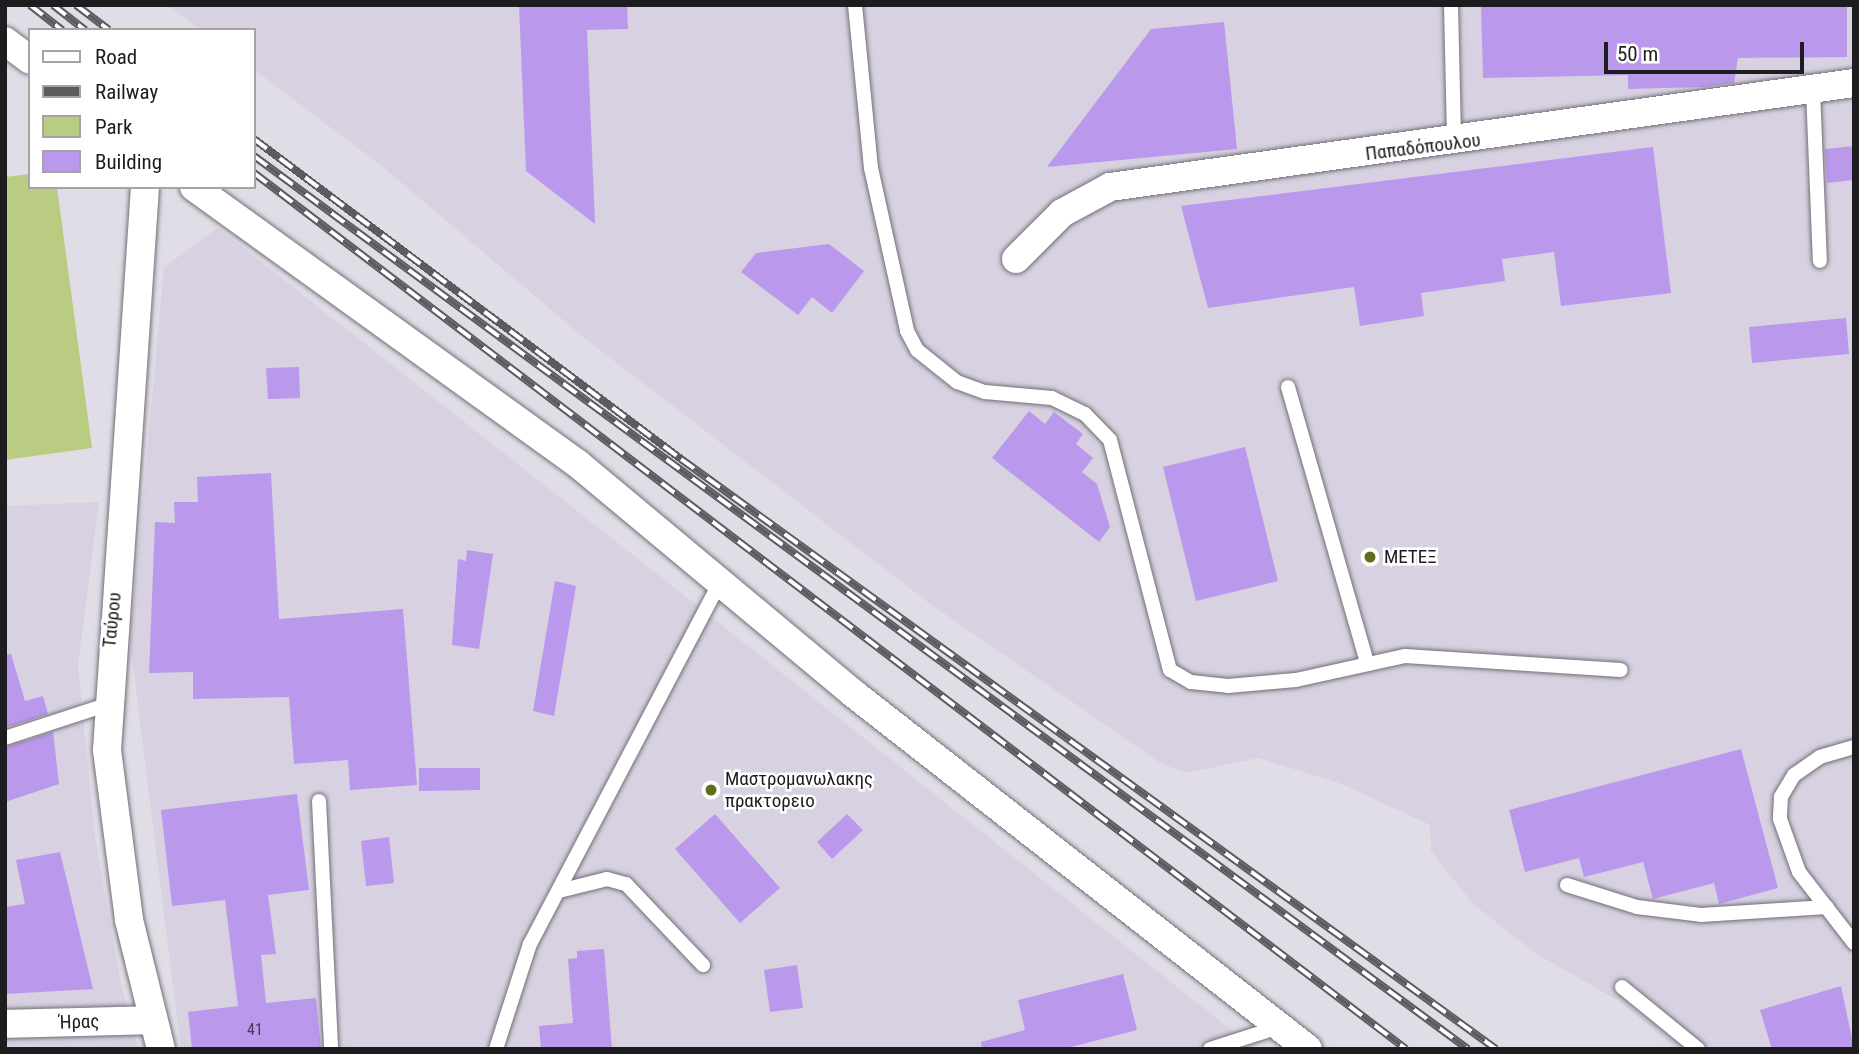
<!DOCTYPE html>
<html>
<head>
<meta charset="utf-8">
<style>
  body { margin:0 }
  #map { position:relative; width:1859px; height:1054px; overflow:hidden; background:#e1dde7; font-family:"Roboto Condensed",sans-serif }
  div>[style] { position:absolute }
  .built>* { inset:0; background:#d7d1e1 }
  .green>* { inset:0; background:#b9cc82 }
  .building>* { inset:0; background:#ba99ed }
  .roads { filter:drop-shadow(0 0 2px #726f77) drop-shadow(0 0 2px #726f77) }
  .lane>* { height:14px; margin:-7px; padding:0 7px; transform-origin:7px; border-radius:7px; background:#fff }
  .street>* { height:28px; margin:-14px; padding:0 14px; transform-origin:14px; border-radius:14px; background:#fff }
  .rail>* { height:8px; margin-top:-4px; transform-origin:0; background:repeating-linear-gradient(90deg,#fff 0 16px,#5d5b60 0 32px); box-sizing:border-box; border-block:2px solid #5d5b60 }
  .dots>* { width:19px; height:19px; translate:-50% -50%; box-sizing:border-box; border:4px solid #fff; border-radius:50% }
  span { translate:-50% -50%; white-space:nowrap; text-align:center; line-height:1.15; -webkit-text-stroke:5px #fff; paint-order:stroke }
  .number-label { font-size:16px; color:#443b52 }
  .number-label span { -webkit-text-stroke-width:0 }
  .street-label { font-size:19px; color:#1d1c1f }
  .poi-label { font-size:19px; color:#1d1c1f }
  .left { translate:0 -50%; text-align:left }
  .frame { position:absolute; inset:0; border:7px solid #1d1c1f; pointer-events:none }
  .legend { position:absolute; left:28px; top:28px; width:228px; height:161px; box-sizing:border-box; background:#fff; border:2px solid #a5a4a5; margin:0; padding:9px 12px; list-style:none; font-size:21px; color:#1d1c1f }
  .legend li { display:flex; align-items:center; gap:14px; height:35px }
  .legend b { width:35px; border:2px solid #a5a4a5 }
  .scale { position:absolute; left:1604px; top:42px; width:200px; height:32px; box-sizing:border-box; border:4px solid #1d1c1f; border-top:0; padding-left:9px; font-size:21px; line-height:24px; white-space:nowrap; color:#1d1c1f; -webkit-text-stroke:5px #fff; paint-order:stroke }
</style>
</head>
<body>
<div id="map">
  <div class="built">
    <i style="clip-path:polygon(168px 5px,1854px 5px,1854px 1049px,1677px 1049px,1619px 1001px,1535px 953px,1473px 904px,1431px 851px,1430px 825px,1342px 784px,1258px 758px,1187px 773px,1162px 764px,933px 606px,583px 337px,383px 167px,254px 70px,254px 30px,200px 30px)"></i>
    <i style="clip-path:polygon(218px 228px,699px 607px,1255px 1049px,181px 1049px,130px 641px,164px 267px)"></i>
    <i style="clip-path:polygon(99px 502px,78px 665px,94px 831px,121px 985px,139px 1049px,5px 1049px,5px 506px)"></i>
  </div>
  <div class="green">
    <i style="clip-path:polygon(30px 174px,30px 187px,57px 187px,92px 448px,5px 460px,5px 177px)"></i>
  </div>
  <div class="building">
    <i style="clip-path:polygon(519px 5px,627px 5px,628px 29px,587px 30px,595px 224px,526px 171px)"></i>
    <i style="clip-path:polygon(1481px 5px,1847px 5px,1847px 57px,1738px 58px,1734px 83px,1703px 87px,1628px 89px,1628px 75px,1483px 78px)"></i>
    <i style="clip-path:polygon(1224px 22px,1237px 149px,1047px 167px,1151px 29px)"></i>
    <i style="clip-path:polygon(1854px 146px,1854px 180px,1827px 183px,1825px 149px)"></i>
    <i style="clip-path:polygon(1653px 147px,1671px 293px,1561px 306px,1554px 252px,1502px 259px,1505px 281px,1421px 293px,1424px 316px,1360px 326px,1354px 287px,1208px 308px,1181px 206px)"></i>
    <i style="clip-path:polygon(829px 244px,864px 271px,832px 313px,812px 297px,798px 315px,741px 272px,756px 253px)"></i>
    <i style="clip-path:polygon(1846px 318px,1849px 354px,1752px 363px,1749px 327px)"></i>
    <i style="clip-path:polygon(299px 367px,300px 398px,268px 399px,266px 368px)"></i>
    <i style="clip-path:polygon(1029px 411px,1045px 424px,1054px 412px,1083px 434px,1076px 444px,1093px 458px,1082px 472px,1097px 484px,1110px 527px,1099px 542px,992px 458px)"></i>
    <i style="clip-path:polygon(1245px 447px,1278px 581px,1196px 601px,1163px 467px)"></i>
    <i style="clip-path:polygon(271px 473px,279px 619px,403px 609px,417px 785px,350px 790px,348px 760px,294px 764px,289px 697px,193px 699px,193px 672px,149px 673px,155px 522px,175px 523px,174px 502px,198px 502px,197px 477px)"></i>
    <i style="clip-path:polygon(467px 550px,493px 554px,479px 649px,452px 645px,458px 559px,466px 561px)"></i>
    <i style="clip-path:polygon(555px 581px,576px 586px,554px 716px,533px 711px)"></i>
    <i style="clip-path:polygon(11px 654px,25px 701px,43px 696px,48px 714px,5px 728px,5px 655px)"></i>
    <i style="clip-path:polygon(53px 732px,59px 784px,5px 802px,5px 747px)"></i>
    <i style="clip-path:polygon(1741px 749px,1778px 888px,1719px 904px,1714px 883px,1653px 899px,1643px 862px,1584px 877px,1579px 858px,1525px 872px,1509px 810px)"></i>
    <i style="clip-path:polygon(419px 768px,480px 768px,480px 790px,419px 791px)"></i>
    <i style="clip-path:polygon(297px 794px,309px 890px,268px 895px,276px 954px,261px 955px,266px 1003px,316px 998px,321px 1049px,192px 1049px,188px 1012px,238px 1006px,225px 900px,172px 906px,161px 810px)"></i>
    <i style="clip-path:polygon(715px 814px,780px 888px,740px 923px,675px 849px)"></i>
    <i style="clip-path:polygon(847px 814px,863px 830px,832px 859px,817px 842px)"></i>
    <i style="clip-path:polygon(389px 837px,394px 883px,366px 886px,361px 841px)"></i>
    <i style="clip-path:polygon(60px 852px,93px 989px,5px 994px,5px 907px,25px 904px,16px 860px)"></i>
    <i style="clip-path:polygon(604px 949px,612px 1049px,541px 1049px,539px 1026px,573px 1023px,568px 959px,577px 958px,577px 951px)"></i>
    <i style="clip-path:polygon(797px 965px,803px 1008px,770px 1012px,764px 970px)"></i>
    <i style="clip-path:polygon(1123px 974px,1137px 1030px,1063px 1049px,982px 1049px,981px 1042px,1025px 1030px,1018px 1000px)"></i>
    <i style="clip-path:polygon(1841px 986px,1854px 1049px,1772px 1049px,1760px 1010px)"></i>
  </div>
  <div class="roads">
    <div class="lane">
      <i style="left:855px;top:5px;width:164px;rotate:84.4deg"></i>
      <i style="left:871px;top:168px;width:167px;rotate:77.5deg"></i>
      <i style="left:907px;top:331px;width:21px;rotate:62deg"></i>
      <i style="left:917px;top:350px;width:51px;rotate:38.7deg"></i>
      <i style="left:957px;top:382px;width:30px;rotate:20deg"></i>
      <i style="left:985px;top:392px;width:67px;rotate:5.1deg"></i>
      <i style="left:1052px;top:398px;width:37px;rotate:26deg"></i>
      <i style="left:1085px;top:414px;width:36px;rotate:46deg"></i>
      <i style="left:1110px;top:440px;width:238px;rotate:75.4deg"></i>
      <i style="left:1170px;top:670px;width:24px;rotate:30deg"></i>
      <i style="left:1191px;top:682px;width:37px;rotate:6deg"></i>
      <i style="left:1228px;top:686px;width:68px;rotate:-5deg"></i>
      <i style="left:1296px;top:680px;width:112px;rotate:-12.4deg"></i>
      <i style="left:1405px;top:656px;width:216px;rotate:3.7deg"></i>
      <i style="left:1451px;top:5px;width:137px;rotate:88.7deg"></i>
      <i style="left:1813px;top:90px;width:171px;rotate:87.7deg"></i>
      <i style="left:1288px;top:387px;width:286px;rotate:74deg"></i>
      <i style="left:5px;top:738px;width:106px;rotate:-18.1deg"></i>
      <i style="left:1854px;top:747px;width:35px;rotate:164deg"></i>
      <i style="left:1820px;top:757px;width:32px;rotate:145deg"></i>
      <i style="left:1794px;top:775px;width:26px;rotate:121deg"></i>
      <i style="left:1781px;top:797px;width:22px;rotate:93deg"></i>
      <i style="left:1780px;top:819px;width:56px;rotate:70.3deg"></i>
      <i style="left:1799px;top:872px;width:90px;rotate:52.2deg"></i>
      <i style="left:319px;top:801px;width:248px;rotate:87.2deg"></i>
      <i style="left:1567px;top:885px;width:73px;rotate:17.4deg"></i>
      <i style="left:1637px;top:907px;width:64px;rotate:7.1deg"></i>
      <i style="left:1701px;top:915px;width:126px;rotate:-3.6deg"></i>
      <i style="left:559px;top:891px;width:49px;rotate:-14deg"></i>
      <i style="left:607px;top:879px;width:20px;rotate:15deg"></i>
      <i style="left:626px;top:884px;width:112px;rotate:46.5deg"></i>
      <i style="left:1622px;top:987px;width:98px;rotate:39.2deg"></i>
      <i style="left:496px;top:1049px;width:110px;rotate:-72.1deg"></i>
      <i style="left:530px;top:944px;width:411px;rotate:-62.3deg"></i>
      <i style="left:1210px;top:1049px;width:72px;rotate:-17.7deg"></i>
    </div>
    <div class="street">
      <i style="left:5px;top:41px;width:31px;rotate:37deg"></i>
      <i style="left:145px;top:187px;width:564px;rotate:93.86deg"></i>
      <i style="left:107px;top:750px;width:171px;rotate:82.6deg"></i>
      <i style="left:129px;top:920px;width:133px;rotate:76.1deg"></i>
      <i style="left:194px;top:187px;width:473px;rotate:35.8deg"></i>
      <i style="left:578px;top:464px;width:359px;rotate:39.8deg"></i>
      <i style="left:854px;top:694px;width:576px;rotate:38.02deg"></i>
      <i style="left:1016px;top:259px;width:65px;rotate:-45deg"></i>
      <i style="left:1062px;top:213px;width:55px;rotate:-28.4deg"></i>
      <i style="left:1110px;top:187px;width:751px;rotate:-7.96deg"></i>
      <i style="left:5px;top:1024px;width:148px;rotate:-1.5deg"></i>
    </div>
  </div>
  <div class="rail">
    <i style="left:30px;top:5px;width:41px;rotate:38deg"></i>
    <i style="left:53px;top:5px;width:41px;rotate:38deg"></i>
    <i style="left:76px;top:5px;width:41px;rotate:37.1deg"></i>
    <i style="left:254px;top:139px;width:534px;rotate:36.85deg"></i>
    <i style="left:681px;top:459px;width:1006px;rotate:35.9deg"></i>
    <i style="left:254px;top:156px;width:1507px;rotate:36.34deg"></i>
    <i style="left:254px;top:173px;width:1447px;rotate:37.25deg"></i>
  </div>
  <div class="dots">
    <i style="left:1370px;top:557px;background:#5e6e1a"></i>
    <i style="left:711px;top:790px;background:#5e6e1a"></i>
  </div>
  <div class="number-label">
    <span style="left:255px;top:1030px">41</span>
  </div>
  <div class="street-label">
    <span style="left:1423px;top:147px;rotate:-7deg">Παπαδόπουλου</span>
    <span style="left:112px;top:620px;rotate:-84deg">Ταύρου</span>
    <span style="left:79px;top:1022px;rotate:-2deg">Ήρας</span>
  </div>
  <div class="poi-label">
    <span class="left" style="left:1384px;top:557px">ΜΕΤΕΞ</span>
    <span class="left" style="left:725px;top:790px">Μαστρομανωλακης<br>πρακτορειο</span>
  </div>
  <div class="frame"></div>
  <ul class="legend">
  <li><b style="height:9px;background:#fff"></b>Road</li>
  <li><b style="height:9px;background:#5d5b60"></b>Railway</li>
  <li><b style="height:19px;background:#b9cc82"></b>Park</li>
  <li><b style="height:19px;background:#ba99ed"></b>Building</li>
  </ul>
  <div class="scale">50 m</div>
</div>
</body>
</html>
